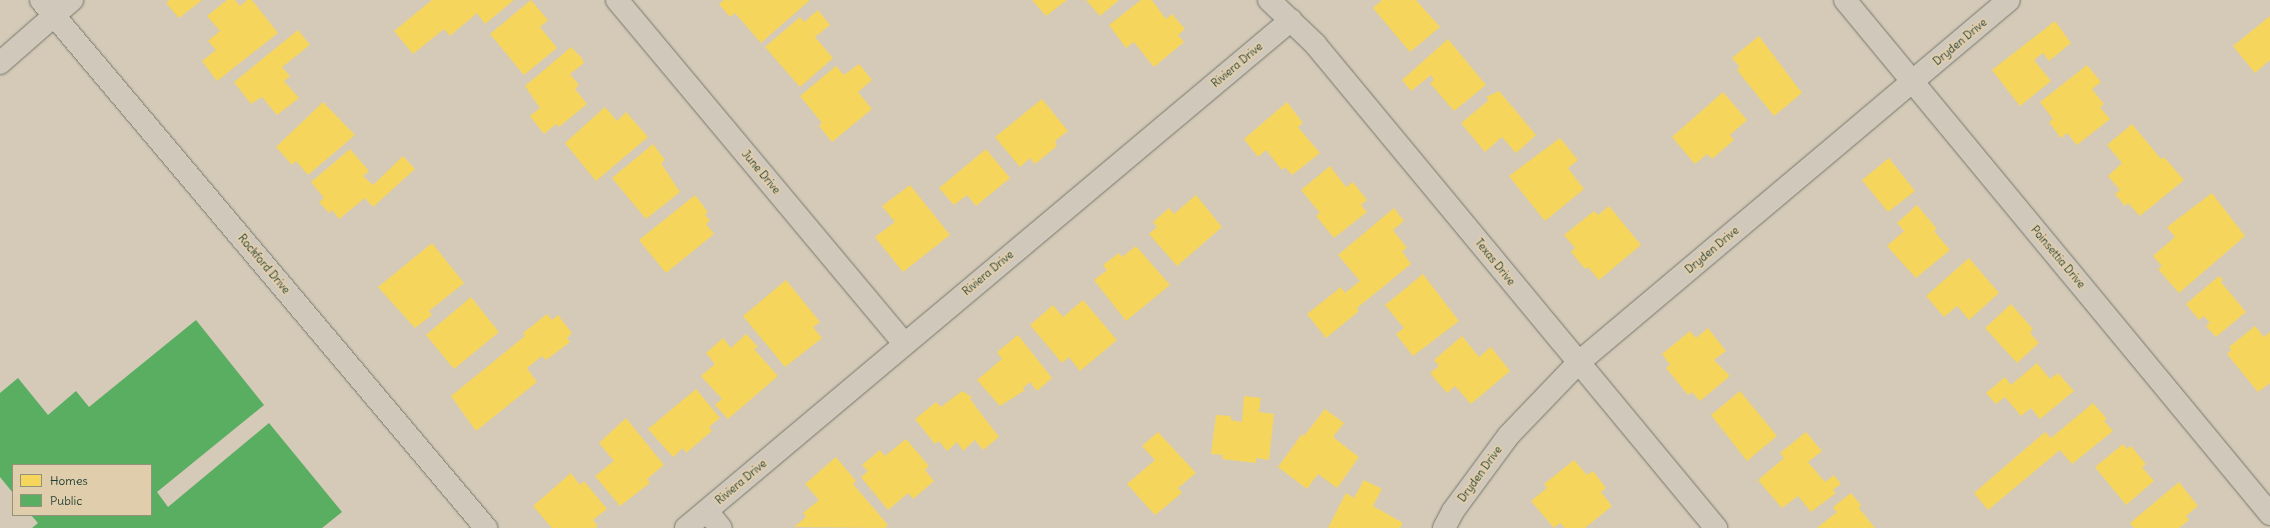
<!DOCTYPE html>
<html>
<head>
<meta charset="utf-8">
<style>
  body { margin:0 }
  #map { position:relative; width:2270px; height:528px; overflow:hidden; background:#d4cab7; font-family:Delius,sans-serif }
  div>[style] { position:absolute }
  .homes>* { inset:0; background:#f6d55c }
  .public>* { inset:0; background:#5aae61 }
  .roads { filter:drop-shadow(0 0 1px #76776d) drop-shadow(0 0 1px #76776d) }
  .minor>* { height:22px; margin:-11px; padding:0 11px; transform-origin:11px; border-radius:11px; background:#d0c8bb }
  span { translate:-50% -50%; white-space:nowrap; text-align:center; line-height:1.15; -webkit-text-stroke:4px #e0cdab; paint-order:stroke }
  .street-label { font-size:11px; color:#1f3d34 }
  .legend { position:absolute; left:12px; top:464px; width:140px; height:52px; box-sizing:border-box; background:#e0cdab; border:1px solid #93937b; margin:0; padding:5px 7px; list-style:none; font-size:12px; color:#1f3d34 }
  .legend li { display:flex; align-items:center; gap:8px; height:20px }
  .legend b { width:20px; border:1px solid #93937b }
</style>
</head>
<body>
<div id="map">
  <div class="homes">
    <i style="clip-path:polygon(169px 0,202px 0,179px 18px,166px 3px)"></i>
    <i style="clip-path:polygon(227px 0,235px 0,240px 6px,247px 0,252px 0,278px 33px,217px 81px,202px 61px,216px 50px,208px 41px,220px 31px,207px 16px)"></i>
    <i style="clip-path:polygon(432px 0,514px 0,485px 24px,477px 13px,450px 36px,444px 29px,413px 54px,394px 31px)"></i>
    <i style="clip-path:polygon(531px 0,548px 20px,540px 27px,557px 48px,524px 75px,490px 34px)"></i>
    <i style="clip-path:polygon(724px 0,810px 0,761px 43px,735px 13px,730px 17px,719px 4px)"></i>
    <i style="clip-path:polygon(1032px 0,1067px 0,1046px 16px)"></i>
    <i style="clip-path:polygon(1086px 0,1119px 0,1100px 16px)"></i>
    <i style="clip-path:polygon(1141px 0,1152px 0,1166px 19px,1172px 14px,1185px 29px,1178px 35px,1184px 42px,1154px 67px,1134px 42px,1126px 48px,1109px 25px)"></i>
    <i style="clip-path:polygon(1382px 0,1416px 0,1440px 27px,1410px 52px,1373px 8px)"></i>
    <i style="clip-path:polygon(818px 10px,830px 25px,815px 37px,833px 58px,800px 87px,765px 47px,800px 17px,804px 22px)"></i>
    <i style="clip-path:polygon(2270px 16px,2270px 60px,2255px 73px,2233px 46px)"></i>
    <i style="clip-path:polygon(2055px 21px,2071px 43px,2049px 61px,2043px 53px,2034px 60px,2051px 81px,2020px 106px,1992px 70px)"></i>
    <i style="clip-path:polygon(298px 30px,310px 45px,282px 67px,290px 76px,284px 81px,299px 98px,277px 115px,262px 97px,251px 104px,234px 82px)"></i>
    <i style="clip-path:polygon(1759px 36px,1802px 93px,1774px 116px,1737px 70px,1740px 67px,1732px 58px)"></i>
    <i style="clip-path:polygon(1448px 39px,1486px 85px,1454px 111px,1430px 83px,1434px 80px,1431px 75px,1411px 91px,1402px 80px)"></i>
    <i style="clip-path:polygon(571px 47px,582px 58px,584px 63px,570px 74px,579px 85px,575px 89px,587px 104px,559px 127px,556px 124px,544px 134px,530px 116px,540px 108px,525px 86px)"></i>
    <i style="clip-path:polygon(859px 64px,872px 80px,858px 92px,872px 109px,832px 142px,819px 126px,822px 123px,800px 96px,836px 66px,844px 75px)"></i>
    <i style="clip-path:polygon(2087px 65px,2101px 82px,2092px 89px,2104px 104px,2100px 107px,2110px 119px,2077px 145px,2067px 133px,2061px 138px,2049px 122px,2053px 119px,2040px 102px)"></i>
    <i style="clip-path:polygon(1499px 91px,1536px 135px,1516px 153px,1502px 137px,1485px 152px,1461px 123px,1489px 100px,1486px 97px)"></i>
    <i style="clip-path:polygon(1723px 92px,1747px 120px,1730px 135px,1734px 140px,1712px 159px,1707px 154px,1695px 164px,1672px 137px)"></i>
    <i style="clip-path:polygon(1042px 99px,1068px 131px,1055px 141px,1057px 146px,1035px 164px,1030px 158px,1020px 167px,995px 137px)"></i>
    <i style="clip-path:polygon(323px 102px,355px 135px,308px 175px,296px 161px,292px 165px,276px 147px)"></i>
    <i style="clip-path:polygon(1287px 102px,1303px 123px,1298px 127px,1320px 153px,1292px 175px,1285px 167px,1282px 170px,1266px 150px,1258px 157px,1244px 139px)"></i>
    <i style="clip-path:polygon(605px 107px,617px 121px,626px 112px,648px 137px,596px 181px,565px 143px)"></i>
    <i style="clip-path:polygon(2132px 124px,2161px 159px,2164px 157px,2184px 180px,2140px 216px,2128px 203px,2125px 206px,2115px 194px,2120px 190px,2108px 176px,2122px 163px,2107px 145px)"></i>
    <i style="clip-path:polygon(1560px 138px,1578px 160px,1568px 168px,1584px 189px,1545px 221px,1509px 176px)"></i>
    <i style="clip-path:polygon(653px 144px,665px 160px,661px 163px,680px 192px,646px 219px,612px 178px)"></i>
    <i style="clip-path:polygon(350px 149px,369px 171px,363px 176px,373px 185px,403px 156px,415px 169px,373px 207px,365px 198px,339px 219px,332px 210px,329px 213px,319px 202px,324px 198px,311px 182px)"></i>
    <i style="clip-path:polygon(986px 149px,1010px 178px,976px 206px,967px 195px,954px 205px,939px 188px)"></i>
    <i style="clip-path:polygon(1889px 158px,1915px 191px,1888px 212px,1862px 180px)"></i>
    <i style="clip-path:polygon(1330px 166px,1346px 187px,1353px 182px,1367px 200px,1361px 205px,1367px 212px,1334px 238px,1316px 216px,1320px 213px,1301px 190px)"></i>
    <i style="clip-path:polygon(910px 185px,950px 235px,903px 272px,875px 237px,895px 222px,882px 206px)"></i>
    <i style="clip-path:polygon(2212px 193px,2245px 236px,2179px 293px,2158px 269px,2162px 266px,2153px 256px,2175px 237px,2167px 227px)"></i>
    <i style="clip-path:polygon(695px 195px,708px 212px,705px 214px,710px 221px,706px 224px,714px 234px,666px 273px,639px 240px)"></i>
    <i style="clip-path:polygon(1196px 195px,1222px 227px,1177px 266px,1149px 234px,1157px 227px,1153px 222px,1169px 208px,1174px 214px)"></i>
    <i style="clip-path:polygon(1917px 205px,1937px 229px,1934px 231px,1950px 250px,1916px 278px,1887px 246px,1904px 231px,1897px 223px)"></i>
    <i style="clip-path:polygon(1609px 206px,1641px 245px,1599px 280px,1588px 267px,1585px 269px,1571px 252px,1575px 248px,1564px 235px,1594px 211px,1598px 215px)"></i>
    <i style="clip-path:polygon(1394px 208px,1404px 221px,1393px 230px,1407px 248px,1402px 251px,1411px 264px,1357px 308px,1359px 311px,1326px 338px,1307px 314px,1341px 287px,1345px 293px,1360px 281px,1338px 255px)"></i>
    <i style="clip-path:polygon(432px 243px,464px 283px,429px 311px,432px 315px,415px 328px,378px 287px)"></i>
    <i style="clip-path:polygon(1136px 246px,1170px 285px,1126px 321px,1094px 280px,1107px 270px,1103px 265px,1119px 253px,1122px 257px)"></i>
    <i style="clip-path:polygon(1969px 258px,1999px 293px,1969px 320px,1957px 306px,1944px 317px,1926px 296px)"></i>
    <i style="clip-path:polygon(1423px 274px,1459px 321px,1413px 356px,1396px 334px,1404px 328px,1385px 305px)"></i>
    <i style="clip-path:polygon(2219px 276px,2223px 280px,2221px 282px,2246px 312px,2216px 337px,2206px 326px,2210px 323px,2204px 316px,2199px 320px,2186px 304px)"></i>
    <i style="clip-path:polygon(786px 280px,820px 322px,813px 327px,822px 338px,785px 367px,743px 316px)"></i>
    <i style="clip-path:polygon(471px 297px,499px 332px,454px 369px,426px 335px)"></i>
    <i style="clip-path:polygon(1083px 300px,1117px 340px,1080px 371px,1069px 357px,1062px 363px,1030px 325px,1053px 305px,1063px 317px)"></i>
    <i style="clip-path:polygon(2011px 304px,2033px 329px,2030px 333px,2039px 343px,2017px 363px,1985px 328px)"></i>
    <i style="clip-path:polygon(547px 314px,552px 320px,558px 315px,572px 333px,567px 338px,570px 342px,546px 360px,542px 356px,527px 368px,537px 382px,476px 431px,451px 396px,525px 336px,523px 333px)"></i>
    <i style="clip-path:polygon(2255px 326px,2264px 337px,2270px 332px,2270px 383px,2258px 392px,2227px 354px,2231px 350px,2229px 347px)"></i>
    <i style="clip-path:polygon(1708px 328px,1726px 351px,1714px 360px,1730px 376px,1700px 401px,1692px 392px,1688px 395px,1666px 368px,1670px 365px,1662px 354px,1690px 331px,1696px 338px)"></i>
    <i style="clip-path:polygon(746px 334px,758px 347px,754px 349px,778px 376px,728px 419px,715px 405px,722px 399px,701px 376px,715px 364px,706px 353px,723px 338px,731px 348px)"></i>
    <i style="clip-path:polygon(1018px 335px,1052px 378px,1037px 391px,1030px 382px,1023px 388px,1025px 390px,1000px 406px,977px 380px,1002px 359px,997px 352px)"></i>
    <i style="clip-path:polygon(1462px 336px,1479px 357px,1491px 347px,1510px 371px,1471px 404px,1455px 386px,1447px 393px,1430px 373px,1439px 366px,1434px 360px)"></i>
    <i style="clip-path:polygon(2037px 363px,2050px 379px,2058px 373px,2074px 391px,2040px 419px,2031px 408px,2021px 416px,2005px 397px,1996px 404px,1986px 393px,2005px 377px,2011px 385px)"></i>
    <i style="clip-path:polygon(696px 389px,720px 418px,709px 427px,712px 431px,686px 453px,683px 448px,673px 457px,648px 429px)"></i>
    <i style="clip-path:polygon(962px 391px,972px 397px,970px 399px,999px 437px,983px 450px,975px 440px,963px 451px,957px 442px,947px 451px,939px 441px,935px 444px,915px 419px,936px 402px,941px 407px)"></i>
    <i style="clip-path:polygon(1740px 391px,1777px 436px,1747px 461px,1711px 415px)"></i>
    <i style="clip-path:polygon(1244px 396px,1261px 398px,1259px 412px,1274px 414px,1269px 460px,1256px 458px,1256px 463px,1222px 459px,1223px 455px,1211px 454px,1216px 415px,1231px 416px,1231px 420px,1242px 422px)"></i>
    <i style="clip-path:polygon(2093px 403px,2107px 419px,2104px 421px,2113px 431px,2072px 464px,2060px 450px,1988px 510px,1974px 493px,2045px 432px,2051px 438px)"></i>
    <i style="clip-path:polygon(1325px 409px,1344px 423px,1333px 437px,1359px 457px,1337px 488px,1318px 474px,1307px 489px,1278px 467px,1302px 434px,1304px 436px)"></i>
    <i style="clip-path:polygon(626px 418px,664px 465px,647px 479px,650px 483px,620px 506px,595px 476px,614px 461px,599px 443px)"></i>
    <i style="clip-path:polygon(1158px 432px,1196px 473px,1178px 488px,1182px 493px,1155px 515px,1127px 484px,1155px 460px,1142px 446px)"></i>
    <i style="clip-path:polygon(1806px 432px,1822px 451px,1808px 462px,1825px 482px,1834px 475px,1841px 484px,1833px 490px,1836px 493px,1811px 512px,1798px 496px,1782px 508px,1758px 480px,1784px 458px,1780px 453px)"></i>
    <i style="clip-path:polygon(906px 439px,929px 466px,925px 470px,934px 481px,913px 499px,908px 493px,888px 510px,861px 477px,868px 471px,862px 465px,880px 450px,885px 456px)"></i>
    <i style="clip-path:polygon(2123px 444px,2127px 449px,2131px 446px,2146px 464px,2142px 467px,2154px 481px,2126px 505px,2095px 467px)"></i>
    <i style="clip-path:polygon(836px 457px,856px 481px,853px 484px,888px 525px,885px 528px,794px 527px,806px 517px,803px 513px,819px 500px,805px 484px)"></i>
    <i style="clip-path:polygon(1574px 460px,1587px 475px,1593px 471px,1606px 488px,1601px 492px,1612px 506px,1585px 528px,1565px 528px,1560px 523px,1554px 528px,1531px 501px,1547px 488px,1544px 484px)"></i>
    <i style="clip-path:polygon(571px 473px,580px 485px,584px 481px,607px 509px,593px 520px,598px 526px,595px 528px,552px 528px,533px 506px)"></i>
    <i style="clip-path:polygon(1364px 480px,1382px 489px,1373px 506px,1403px 523px,1400px 528px,1328px 528px,1346px 493px,1354px 498px)"></i>
    <i style="clip-path:polygon(2179px 482px,2198px 506px,2186px 516px,2189px 520px,2179px 528px,2134px 528px,2130px 523px)"></i>
    <i style="clip-path:polygon(1851px 493px,1861px 505px,1859px 508px,1875px 528px,1817px 528px,1837px 512px,1833px 507px)"></i>
  </div>
  <div class="public">
    <i style="clip-path:polygon(196px 320px,264px 405px,157px 492px,168px 507px,269px 423px,342px 512px,322px 528px,32px 528px,38px 523px,31px 515px,151px 515px,151px 465px,13px 465px,13px 493px,0 477px,0 393px,18px 378px,48px 415px,76px 391px,89px 407px)"></i>
  </div>
  <div class="roads">
    <div class="minor">
      <i style="left:41px;top:0;width:691px;rotate:49.88deg"></i>
      <i style="left:617px;top:0;width:447px;rotate:50.1deg"></i>
      <i style="left:1269px;top:0;width:64px;rotate:43.7deg"></i>
      <i style="left:1315px;top:44px;width:629px;rotate:50.36deg"></i>
      <i style="left:1845px;top:0;width:667px;rotate:50.41deg"></i>
      <i style="left:0;top:63px;width:96px;rotate:-41.2deg"></i>
      <i style="left:707px;top:511px;width:22px;rotate:51deg"></i>
      <i style="left:686px;top:528px;width:790px;rotate:-40.02deg"></i>
      <i style="left:1444px;top:528px;width:19px;rotate:-62deg"></i>
      <i style="left:1453px;top:511px;width:94px;rotate:-53.6deg"></i>
      <i style="left:1509px;top:435px;width:100px;rotate:-46.2deg"></i>
      <i style="left:1578px;top:363px;width:563px;rotate:-40.11deg"></i>
    </div>
  </div>
  <div class="street-label">
    <span style="left:1960px;top:42px;rotate:-40deg">Dryden Drive</span>
    <span style="left:1237px;top:65px;rotate:-40deg">Riviera Drive</span>
    <span style="left:761px;top:172px;rotate:50deg">June Drive</span>
    <span style="left:1712px;top:250px;rotate:-40deg">Dryden Drive</span>
    <span style="left:2058px;top:257px;rotate:50deg">Poinsettia Drive</span>
    <span style="left:1495px;top:262px;rotate:51deg">Texas Drive</span>
    <span style="left:264px;top:264px;rotate:50deg">Rockford Drive</span>
    <span style="left:988px;top:273px;rotate:-40deg">Riviera Drive</span>
    <span style="left:1480px;top:474px;rotate:-54deg">Dryden Drive</span>
    <span style="left:741px;top:482px;rotate:-40deg">Riviera Drive</span>
  </div>
  <ul class="legend">
  <li><b style="height:11px;background:#f6d55c"></b>Homes</li>
  <li><b style="height:11px;background:#5aae61"></b>Public</li>
  </ul>
</div>
</body>
</html>
